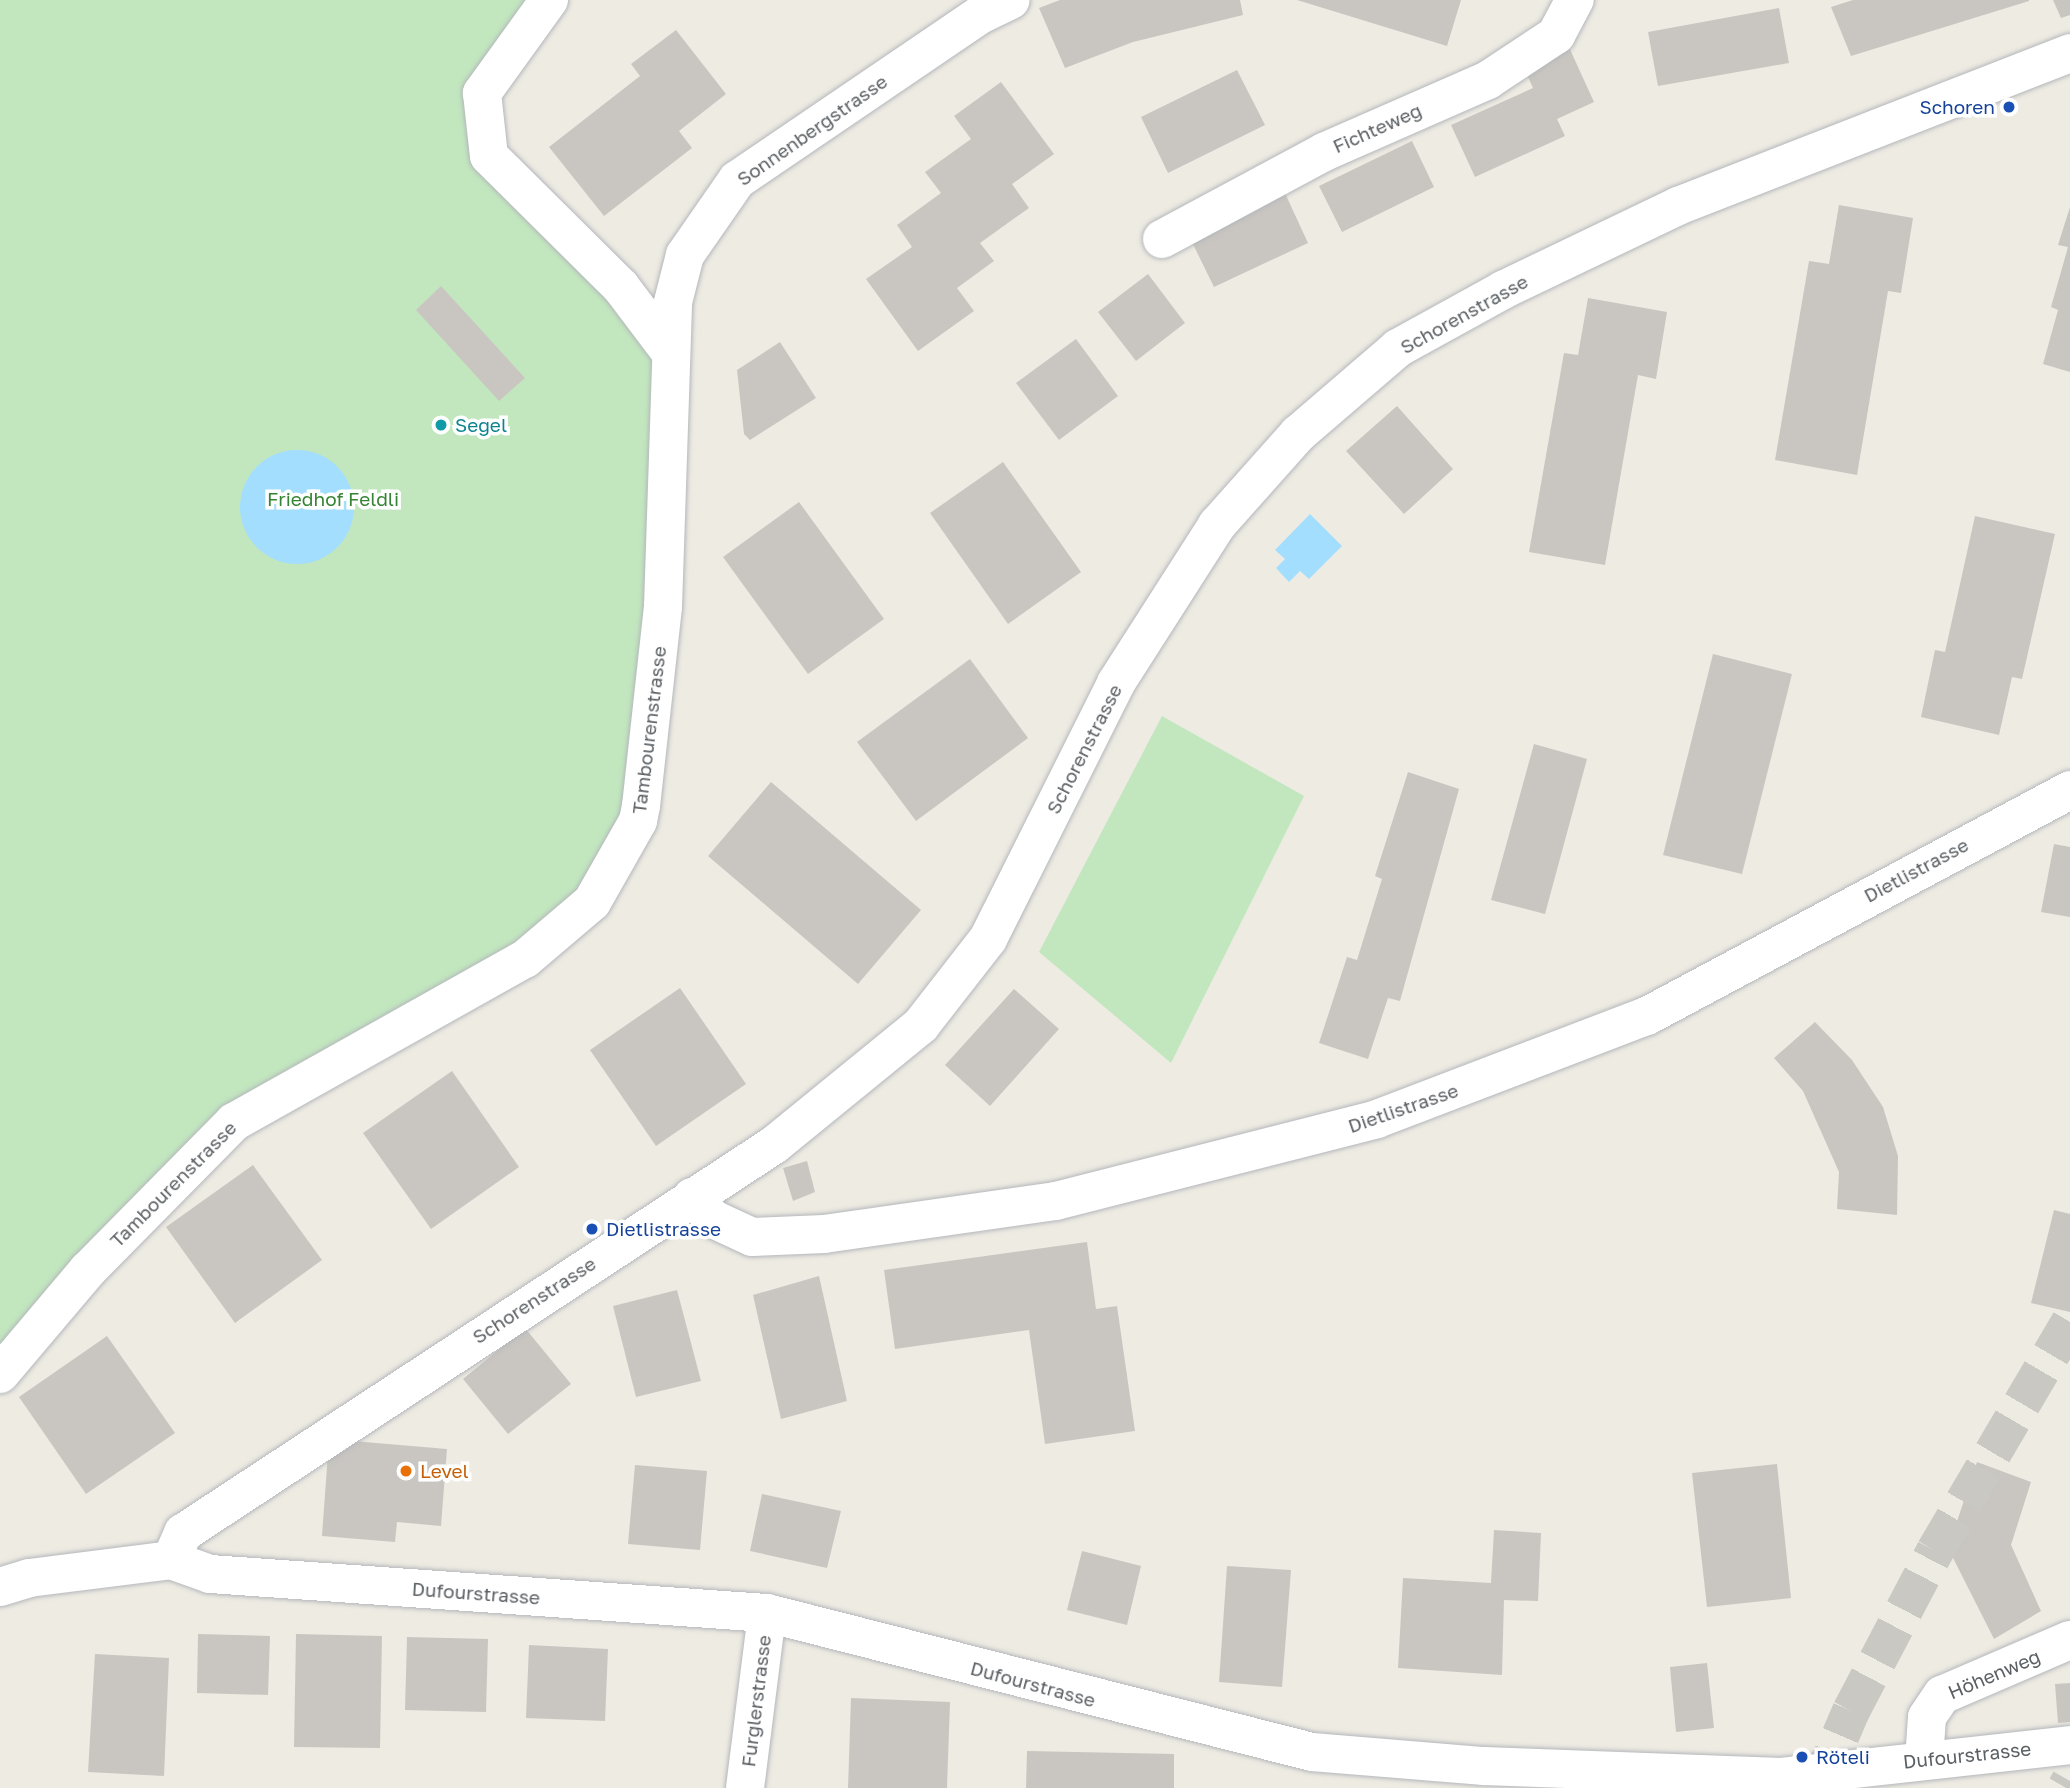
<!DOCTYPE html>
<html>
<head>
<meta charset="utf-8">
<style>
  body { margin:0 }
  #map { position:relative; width:2070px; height:1788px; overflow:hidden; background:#eeebe3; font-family:"Golos Text",sans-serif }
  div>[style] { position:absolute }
  .green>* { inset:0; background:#c2e7bf }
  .water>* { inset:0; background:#a3deff }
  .round { border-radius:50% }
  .building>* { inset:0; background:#c9c6c1 }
  .motorway-tunnel>* { height:38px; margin-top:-19px; transform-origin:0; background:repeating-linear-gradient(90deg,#c9c8c3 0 38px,transparent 0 57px) }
  .roads { filter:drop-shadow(0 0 2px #b4b7bb) drop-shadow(0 0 2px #b4b7bb) }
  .minor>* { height:38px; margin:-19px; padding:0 19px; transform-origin:19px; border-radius:19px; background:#fff }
  .dots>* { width:19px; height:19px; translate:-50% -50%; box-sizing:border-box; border:4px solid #fff; border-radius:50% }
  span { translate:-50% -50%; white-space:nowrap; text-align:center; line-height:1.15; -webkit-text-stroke:7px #fff; paint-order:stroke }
  .transit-label { font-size:19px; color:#164399 }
  .right { translate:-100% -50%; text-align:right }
  .left { translate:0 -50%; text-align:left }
  .street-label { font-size:19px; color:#5b6064 }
  .culture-label { font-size:19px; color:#0d838f }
  .park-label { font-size:19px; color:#358433 }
  .food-label { font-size:19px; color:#c56008 }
</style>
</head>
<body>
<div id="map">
  <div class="green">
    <i style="clip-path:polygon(0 0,549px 0,482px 93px,489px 156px,670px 352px,638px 821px,592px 902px,234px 1122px,0 1374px)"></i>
    <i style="clip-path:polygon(1162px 716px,1304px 796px,1171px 1063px,1039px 952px)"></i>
  </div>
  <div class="water">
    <i class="round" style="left:240px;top:450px;width:114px;height:114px"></i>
    <i style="clip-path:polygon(1310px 514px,1342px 546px,1309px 579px,1300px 571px,1289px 582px,1276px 568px,1285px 559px,1275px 550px)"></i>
  </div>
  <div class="building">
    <i style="clip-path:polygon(1060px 0,1240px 0,1243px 15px,1133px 42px,1065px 68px,1039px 8px)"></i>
    <i style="clip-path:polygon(1297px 0,1461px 0,1447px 46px)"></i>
    <i style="clip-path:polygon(1853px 0,2029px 0,2029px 1px,1851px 56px,1831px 7px)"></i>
    <i style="clip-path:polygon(2053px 0,2070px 0,2070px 15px,2061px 18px)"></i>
    <i style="clip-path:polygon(1779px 8px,1789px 63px,1658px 86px,1648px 32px)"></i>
    <i style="clip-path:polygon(676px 30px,726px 94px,679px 131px,692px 148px,604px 216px,549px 147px,640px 76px,631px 64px)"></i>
    <i style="clip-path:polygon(1568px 45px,1594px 102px,1557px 119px,1565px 136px,1475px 177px,1451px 125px,1533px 88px,1523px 66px)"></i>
    <i style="clip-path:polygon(1237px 70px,1265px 125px,1168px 173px,1141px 117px)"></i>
    <i style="clip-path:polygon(1001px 82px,1054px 154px,1012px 184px,1029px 208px,980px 243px,994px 261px,957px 288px,974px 311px,918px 351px,866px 279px,912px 247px,897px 225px,941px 193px,925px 172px,971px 139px,954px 116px)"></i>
    <i style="clip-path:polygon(1412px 141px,1434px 187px,1342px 232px,1319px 186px)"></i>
    <i style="clip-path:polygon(1284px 191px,1308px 243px,1214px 287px,1189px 236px)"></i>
    <i style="clip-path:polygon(1839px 205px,1913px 218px,1901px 293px,1888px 291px,1857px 475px,1775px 460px,1809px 261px,1829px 264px)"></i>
    <i style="clip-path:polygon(2070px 207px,2070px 372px,2043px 364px,2058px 310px,2051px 307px,2068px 247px,2058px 245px)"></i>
    <i style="clip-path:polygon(1148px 274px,1185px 323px,1136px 361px,1098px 312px)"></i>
    <i style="clip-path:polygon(441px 286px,525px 378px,499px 401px,416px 310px)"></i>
    <i style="clip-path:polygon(1588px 298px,1667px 312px,1656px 379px,1638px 375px,1605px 565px,1529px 552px,1564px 353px,1578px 355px)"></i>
    <i style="clip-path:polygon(1076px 339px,1118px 396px,1059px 440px,1016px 383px)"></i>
    <i style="clip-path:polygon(780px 342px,816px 398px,750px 440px,744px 434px,737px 370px)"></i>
    <i style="clip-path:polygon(1397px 406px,1453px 469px,1404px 514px,1346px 451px)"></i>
    <i style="clip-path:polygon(1003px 462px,1081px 572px,1008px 624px,930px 513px)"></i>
    <i style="clip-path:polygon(799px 502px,884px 619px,808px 674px,723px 557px)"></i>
    <i style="clip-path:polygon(1975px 516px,2055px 534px,2022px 679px,2012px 677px,1999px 735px,1921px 717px,1935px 650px,1945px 652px)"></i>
    <i style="clip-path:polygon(1713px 654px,1792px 674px,1742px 874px,1663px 855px)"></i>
    <i style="clip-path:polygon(970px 659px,1028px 738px,916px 821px,857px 742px)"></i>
    <i style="clip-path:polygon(1534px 744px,1587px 759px,1545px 914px,1491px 900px)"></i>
    <i style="clip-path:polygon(1408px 772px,1459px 789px,1400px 1001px,1388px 998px,1368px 1059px,1319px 1043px,1347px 957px,1357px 960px,1382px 879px,1375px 876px)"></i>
    <i style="clip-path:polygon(771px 782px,921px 910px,858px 984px,708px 856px)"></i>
    <i style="clip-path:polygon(2054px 844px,2070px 847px,2070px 917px,2041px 912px)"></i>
    <i style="clip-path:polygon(680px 988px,746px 1084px,656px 1146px,590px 1050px)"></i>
    <i style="clip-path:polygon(1014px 989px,1059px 1029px,990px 1106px,945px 1065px)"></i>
    <i style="clip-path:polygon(1815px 1022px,1852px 1060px,1883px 1107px,1898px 1156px,1897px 1215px,1837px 1209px,1839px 1172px,1803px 1091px,1774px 1058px)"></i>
    <i style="clip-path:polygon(452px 1071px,519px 1167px,431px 1229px,363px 1133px)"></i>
    <i style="clip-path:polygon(807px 1161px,815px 1192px,793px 1201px,783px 1168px)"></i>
    <i style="clip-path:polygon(253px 1165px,322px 1260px,235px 1323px,166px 1227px)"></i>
    <i style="clip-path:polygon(2054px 1210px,2070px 1214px,2070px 1312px,2031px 1303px)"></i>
    <i style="clip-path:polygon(1087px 1242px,1096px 1309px,1117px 1306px,1135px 1431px,1045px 1444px,1029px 1330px,895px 1349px,884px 1270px)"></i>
    <i style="clip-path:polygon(819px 1276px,847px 1401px,781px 1419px,753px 1295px)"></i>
    <i style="clip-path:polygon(677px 1290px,701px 1381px,636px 1397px,613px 1306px)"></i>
    <i style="clip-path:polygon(525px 1328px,571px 1384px,508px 1434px,463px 1379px)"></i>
    <i style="clip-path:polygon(107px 1336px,175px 1433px,86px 1494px,19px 1397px)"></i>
    <i style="clip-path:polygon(329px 1439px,447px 1449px,441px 1526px,397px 1522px,395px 1542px,322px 1536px)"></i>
    <i style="clip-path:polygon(1977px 1462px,2031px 1482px,2011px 1545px,2041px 1611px,1994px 1639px,1948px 1548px)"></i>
    <i style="clip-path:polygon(1777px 1464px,1791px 1598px,1707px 1607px,1692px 1473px)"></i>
    <i style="clip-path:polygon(635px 1465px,707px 1471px,700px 1550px,628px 1544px)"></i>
    <i style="clip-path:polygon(762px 1494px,841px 1511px,827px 1568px,750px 1551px)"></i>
    <i style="clip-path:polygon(1494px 1530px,1541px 1533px,1538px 1601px,1504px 1600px,1502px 1675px,1398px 1668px,1403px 1578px,1491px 1583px)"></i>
    <i style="clip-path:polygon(1082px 1551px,1141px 1566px,1127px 1625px,1067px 1610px)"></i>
    <i style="clip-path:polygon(1227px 1566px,1291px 1570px,1282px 1687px,1219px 1682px)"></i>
    <i style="clip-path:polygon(198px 1634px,270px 1636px,268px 1695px,197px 1693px)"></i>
    <i style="clip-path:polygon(296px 1634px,382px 1636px,380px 1748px,294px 1747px)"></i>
    <i style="clip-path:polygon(407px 1637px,488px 1639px,486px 1712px,405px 1710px)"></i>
    <i style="clip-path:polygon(529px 1645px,608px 1649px,605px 1721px,526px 1718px)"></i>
    <i style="clip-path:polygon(95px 1654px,169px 1658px,164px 1776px,88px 1772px)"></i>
    <i style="clip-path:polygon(1707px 1663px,1714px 1728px,1676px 1732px,1670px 1667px)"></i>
    <i style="clip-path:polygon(2070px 1683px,2070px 1722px,2058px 1723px,2055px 1684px)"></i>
    <i style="clip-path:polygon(851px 1698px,950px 1702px,947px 1788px,848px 1788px)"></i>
    <i style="clip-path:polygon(1027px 1751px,1174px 1754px,1174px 1788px,1026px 1788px)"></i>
  </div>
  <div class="motorway-tunnel">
    <i style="left:1818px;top:1788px;width:84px;rotate:-66.8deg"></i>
    <i style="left:1851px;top:1711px;width:181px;rotate:-62.3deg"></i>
    <i style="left:1935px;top:1551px;width:266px;rotate:-59.5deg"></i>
    <i style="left:2066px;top:1788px;width:8px;rotate:-60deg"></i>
  </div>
  <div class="roads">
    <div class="minor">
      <i style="left:549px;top:0;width:115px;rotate:125.8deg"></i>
      <i style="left:482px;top:93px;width:63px;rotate:83.7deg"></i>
      <i style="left:489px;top:156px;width:186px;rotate:44.8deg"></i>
      <i style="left:621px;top:287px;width:81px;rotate:53deg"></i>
      <i style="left:1162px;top:239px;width:184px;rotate:-28.2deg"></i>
      <i style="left:1324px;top:152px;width:179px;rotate:-23.7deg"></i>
      <i style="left:1488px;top:80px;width:82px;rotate:-33.5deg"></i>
      <i style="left:1556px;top:35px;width:40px;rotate:-62deg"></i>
      <i style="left:692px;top:1197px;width:30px;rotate:46deg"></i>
      <i style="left:713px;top:1219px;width:43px;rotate:24.8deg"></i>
      <i style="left:752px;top:1237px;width:72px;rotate:-2.4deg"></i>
      <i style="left:824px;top:1234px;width:234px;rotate:-8.1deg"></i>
      <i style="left:1056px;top:1201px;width:331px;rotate:-14.3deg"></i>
      <i style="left:1377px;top:1119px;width:289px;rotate:-20.9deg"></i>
      <i style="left:1647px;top:1016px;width:480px;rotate:-28.1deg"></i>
      <i style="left:0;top:1374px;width:136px;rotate:-49.8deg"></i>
      <i style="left:88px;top:1270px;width:208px;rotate:-45.4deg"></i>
      <i style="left:234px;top:1122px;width:334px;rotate:-29.3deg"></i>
      <i style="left:525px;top:959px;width:88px;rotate:-40.4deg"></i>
      <i style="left:592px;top:902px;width:93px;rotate:-60.4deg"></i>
      <i style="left:638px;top:821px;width:15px;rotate:-79deg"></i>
      <i style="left:641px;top:806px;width:200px;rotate:-83.7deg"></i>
      <i style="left:663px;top:607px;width:305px;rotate:-88.1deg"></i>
      <i style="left:673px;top:302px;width:49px;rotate:-75.7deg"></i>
      <i style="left:685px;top:255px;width:91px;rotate:-55.3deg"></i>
      <i style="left:737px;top:180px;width:294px;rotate:-34.2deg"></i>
      <i style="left:980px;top:15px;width:34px;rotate:-26deg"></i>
      <i style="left:171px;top:1560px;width:30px;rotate:-66deg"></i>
      <i style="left:183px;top:1533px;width:707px;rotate:-33.29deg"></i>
      <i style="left:774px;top:1145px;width:190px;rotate:-39.2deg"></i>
      <i style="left:921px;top:1025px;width:109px;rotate:-52.1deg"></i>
      <i style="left:988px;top:939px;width:286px;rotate:-63.4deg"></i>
      <i style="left:1116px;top:683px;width:188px;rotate:-57.4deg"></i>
      <i style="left:1217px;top:525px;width:122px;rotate:-48.3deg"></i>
      <i style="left:1298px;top:434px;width:132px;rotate:-40.7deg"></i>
      <i style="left:1398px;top:348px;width:120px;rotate:-28.9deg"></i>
      <i style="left:1503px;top:290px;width:194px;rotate:-25.6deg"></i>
      <i style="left:1678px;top:206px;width:421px;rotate:-21.3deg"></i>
      <i style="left:0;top:1587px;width:30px;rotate:-17deg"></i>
      <i style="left:29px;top:1578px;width:143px;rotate:-7.2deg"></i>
      <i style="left:171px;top:1560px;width:41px;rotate:19.7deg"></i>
      <i style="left:210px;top:1574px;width:558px;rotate:4.01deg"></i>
      <i style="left:767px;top:1613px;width:562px;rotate:14.31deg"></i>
      <i style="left:1312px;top:1752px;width:173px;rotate:4.7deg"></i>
      <i style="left:1484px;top:1766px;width:297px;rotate:2.1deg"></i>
      <i style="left:1781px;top:1777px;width:291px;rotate:-6.3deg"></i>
      <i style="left:1924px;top:1760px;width:43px;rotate:-86deg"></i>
      <i style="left:1927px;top:1717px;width:27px;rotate:-56deg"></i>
      <i style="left:1942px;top:1695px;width:139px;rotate:-23.3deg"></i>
      <i style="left:745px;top:1788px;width:176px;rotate:-82.8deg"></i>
    </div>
  </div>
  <div class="dots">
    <i style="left:2009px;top:107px;background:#1a4fb4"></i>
    <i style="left:441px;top:425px;background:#0f9aa8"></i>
    <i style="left:592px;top:1229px;background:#1a4fb4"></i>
    <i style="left:406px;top:1471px;background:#e8710a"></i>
    <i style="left:1802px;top:1757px;background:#1a4fb4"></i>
  </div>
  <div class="transit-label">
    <span class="right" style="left:1995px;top:107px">Schoren</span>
    <span class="left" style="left:606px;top:1229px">Dietlistrasse</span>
    <span class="left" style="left:1816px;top:1757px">Röteli</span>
  </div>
  <div class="street-label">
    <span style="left:1377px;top:128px;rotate:-24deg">Fichteweg</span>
    <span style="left:812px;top:130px;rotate:-35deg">Sonnenbergstrasse</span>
    <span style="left:1464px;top:314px;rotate:-29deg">Schorenstrasse</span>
    <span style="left:649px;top:730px;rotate:-83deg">Tambourenstrasse</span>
    <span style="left:1084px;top:749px;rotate:-63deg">Schorenstrasse</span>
    <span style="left:1916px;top:870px;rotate:-28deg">Dietlistrasse</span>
    <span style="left:1403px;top:1108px;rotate:-19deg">Dietlistrasse</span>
    <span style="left:173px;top:1184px;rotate:-45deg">Tambourenstrasse</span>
    <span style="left:534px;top:1300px;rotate:-33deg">Schorenstrasse</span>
    <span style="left:476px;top:1593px;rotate:4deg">Dufourstrasse</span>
    <span style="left:1994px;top:1674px;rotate:-23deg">Höhenweg</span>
    <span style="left:1033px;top:1684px;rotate:15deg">Dufourstrasse</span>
    <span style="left:756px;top:1701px;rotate:-83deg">Furglerstrasse</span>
    <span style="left:1967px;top:1755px;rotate:-6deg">Dufourstrasse</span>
  </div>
  <div class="culture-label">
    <span class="left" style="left:455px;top:425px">Segel</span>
  </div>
  <div class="park-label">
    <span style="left:333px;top:499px">Friedhof Feldli</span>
  </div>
  <div class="food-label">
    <span class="left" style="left:420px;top:1471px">Level</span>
  </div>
</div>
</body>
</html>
